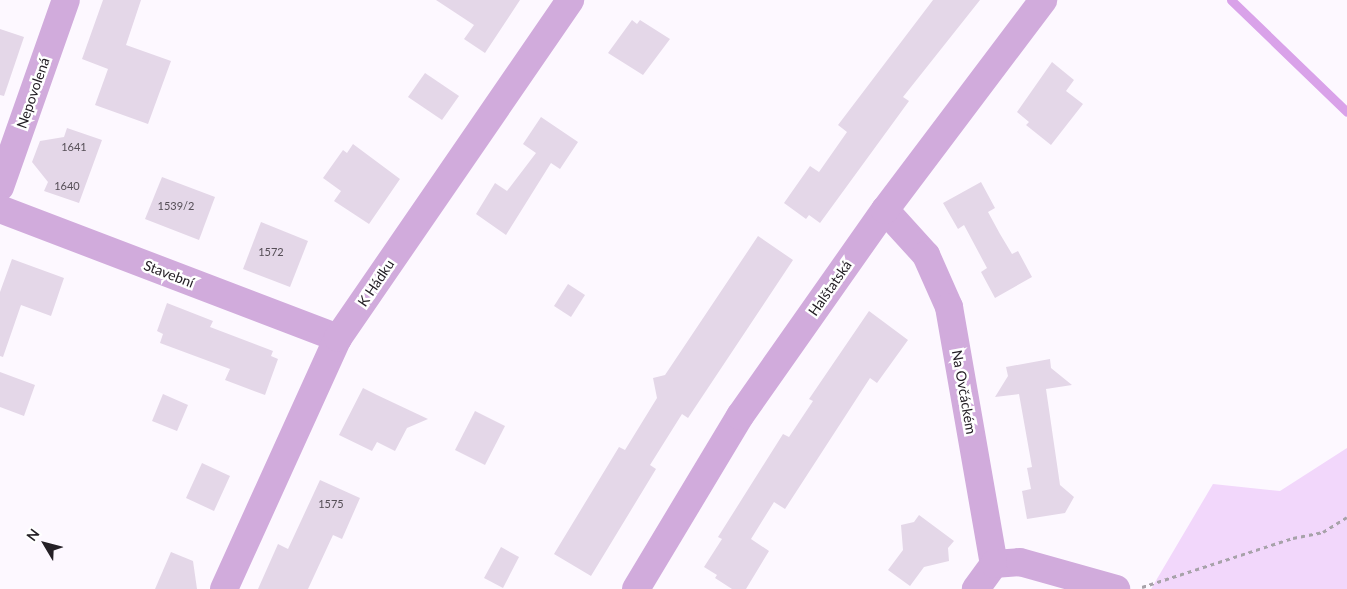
<!DOCTYPE html>
<html>
<head>
<meta charset="utf-8">
<style>
  body { margin:0 }
  #map { position:relative; width:1347px; height:589px; overflow:hidden; background:#fdf8ff; font-family:Lato,sans-serif }
  div>[style] { position:absolute }
  .green>* { inset:0; background:#f2d7fb }
  .stream>* { height:9px; margin:-4.5px; padding:0 4.5px; transform-origin:4.5px; border-radius:4.5px; background:#d9a2e9 }
  .building>* { inset:0; background:#e4d7e8 }
  .path>* { height:3px; margin-top:-1.5px; transform-origin:0; background:repeating-linear-gradient(90deg,#a7a2a9 0 4px,transparent 0 8px) }
  .minor>* { height:28px; margin:-14px; padding:0 14px; transform-origin:14px; border-radius:14px; background:#d1abdc }
  span { translate:-50% -50%; white-space:nowrap; text-align:center; line-height:1.15; -webkit-text-stroke:5px #fff; paint-order:stroke }
  .number-label { font-size:11px; color:#554e56 }
  .number-label span { -webkit-text-stroke-width:0 }
  .street-label { font-size:14px; color:#252026 }
  .north { position:absolute; left:20px; top:519px; width:50px; height:50px; -webkit-text-stroke:4px #fff; paint-order:stroke; rotate:307deg; font-size:14px; font-weight:700; line-height:20px; text-align:center; color:#252026 }
  .north::after { content:''; display:block; margin:auto; width:18px; height:22px; background:#252026; clip-path:polygon(50% 0,100% 100%,50% 72%,0 100%) }
</style>
</head>
<body>
<div id="map">
  <div class="green">
    <i style="clip-path:polygon(1347px 448px,1347px 589px,1151px 589px,1213px 484px,1280px 491px)"></i>
  </div>
  <div class="stream">
    <i style="left:1231px;top:0;width:161px;rotate:44deg"></i>
  </div>
  <div class="building">
    <i style="clip-path:polygon(103px 0,141px 0,126px 45px,171px 61px,148px 124px,95px 105px,108px 69px,82px 59px)"></i>
    <i style="clip-path:polygon(436px 0,520px 0,485px 53px,464px 39px,474px 25px)"></i>
    <i style="clip-path:polygon(933px 0,980px 0,903px 97px,909px 101px,820px 223px,809px 215px,806px 219px,784px 203px,810px 166px,819px 172px,847px 132px,838px 125px)"></i>
    <i style="clip-path:polygon(632px 20px,637px 24px,640px 20px,670px 39px,643px 75px,608px 53px)"></i>
    <i style="clip-path:polygon(0 29px,24px 37px,4px 96px,0 95px)"></i>
    <i style="clip-path:polygon(1052px 62px,1074px 80px,1066px 91px,1083px 104px,1051px 145px,1026px 125px,1029px 122px,1017px 112px)"></i>
    <i style="clip-path:polygon(425px 73px,459px 96px,442px 120px,408px 97px)"></i>
    <i style="clip-path:polygon(541px 117px,578px 142px,560px 169px,551px 163px,506px 235px,476px 214px,495px 183px,507px 191px,536px 153px,523px 144px)"></i>
    <i style="clip-path:polygon(67px 128px,102px 140px,79px 203px,44px 191px,48px 182px,32px 162px,40px 141px,64px 137px)"></i>
    <i style="clip-path:polygon(353px 144px,400px 179px,369px 224px,334px 201px,341px 191px,323px 178px,343px 150px,347px 153px)"></i>
    <i style="clip-path:polygon(162px 177px,215px 197px,199px 240px,145px 219px)"></i>
    <i style="clip-path:polygon(981px 182px,995px 208px,988px 212px,1000px 234px,1012px 254px,1018px 251px,1032px 277px,995px 298px,981px 272px,987px 268px,964px 225px,958px 229px,943px 203px)"></i>
    <i style="clip-path:polygon(261px 222px,308px 241px,290px 287px,243px 269px)"></i>
    <i style="clip-path:polygon(758px 236px,793px 260px,688px 418px,682px 414px,650px 465px,656px 469px,591px 576px,554px 554px,619px 447px,625px 450px,657px 398px,653px 378px,665px 375px)"></i>
    <i style="clip-path:polygon(12px 259px,64px 278px,51px 316px,21px 305px,3px 357px,0 356px,0 292px)"></i>
    <i style="clip-path:polygon(568px 284px,585px 295px,571px 317px,554px 306px)"></i>
    <i style="clip-path:polygon(167px 303px,213px 321px,210px 327px,273px 351px,271px 356px,278px 359px,265px 395px,225px 380px,230px 369px,160px 343px,163px 334px,157px 331px)"></i>
    <i style="clip-path:polygon(869px 311px,908px 340px,877px 383px,870px 378px,785px 509px,774px 502px,751px 539px,769px 551px,746px 589px,732px 589px,715px 578px,717px 575px,704px 567px,722px 539px,718px 537px,783px 434px,789px 437px,813px 401px,809px 399px)"></i>
    <i style="clip-path:polygon(1050px 359px,1051px 368px,1072px 385px,1046px 389px,1060px 485px,1074px 497px,1065px 513px,1027px 519px,1022px 491px,1031px 489px,1027px 468px,1032px 467px,1019px 394px,995px 397px,1008px 376px,1006px 367px)"></i>
    <i style="clip-path:polygon(0 372px,35px 385px,24px 416px,0 407px)"></i>
    <i style="clip-path:polygon(363px 388px,377px 395px,428px 419px,407px 428px,395px 451px,377px 442px,372px 451px,339px 435px)"></i>
    <i style="clip-path:polygon(163px 394px,188px 405px,177px 431px,152px 421px)"></i>
    <i style="clip-path:polygon(475px 411px,505px 426px,485px 465px,455px 450px)"></i>
    <i style="clip-path:polygon(202px 463px,230px 476px,214px 511px,186px 498px)"></i>
    <i style="clip-path:polygon(320px 480px,360px 498px,342px 539px,333px 535px,308px 589px,258px 589px,278px 544px,288px 549px)"></i>
    <i style="clip-path:polygon(919px 515px,954px 541px,948px 548px,949px 561px,924px 567px,910px 586px,888px 570px,903px 550px,901px 525px,914px 522px)"></i>
    <i style="clip-path:polygon(501px 547px,519px 557px,503px 588px,484px 578px)"></i>
    <i style="clip-path:polygon(171px 552px,193px 561px,197px 589px,155px 589px)"></i>
  </div>
  <div class="path">
    <i style="left:1142px;top:587px;width:159px;rotate:-18deg"></i>
    <i style="left:1293px;top:538px;width:31px;rotate:-11deg"></i>
    <i style="left:1323px;top:532px;width:28px;rotate:-32deg"></i>
  </div>
  <div class="minor">
    <i style="left:0;top:187px;width:198px;rotate:-70.6deg"></i>
    <i style="left:0;top:209px;width:362px;rotate:20.9deg"></i>
    <i style="left:885px;top:210px;width:61px;rotate:47.7deg"></i>
    <i style="left:926px;top:255px;width:57px;rotate:66.1deg"></i>
    <i style="left:949px;top:307px;width:261px;rotate:80.1deg"></i>
    <i style="left:994px;top:564px;width:31px;rotate:126deg"></i>
    <i style="left:994px;top:564px;width:26px;rotate:-4deg"></i>
    <i style="left:1020px;top:562px;width:100px;rotate:15.7deg"></i>
    <i style="left:224px;top:589px;width:276px;rotate:-65.6deg"></i>
    <i style="left:338px;top:338px;width:410px;rotate:-55.5deg"></i>
    <i style="left:636px;top:589px;width:202px;rotate:-59deg"></i>
    <i style="left:740px;top:416px;width:252px;rotate:-54.9deg"></i>
    <i style="left:885px;top:210px;width:263px;rotate:-53deg"></i>
  </div>
  <div class="number-label">
    <span style="left:74px;top:147px">1641</span>
    <span style="left:67px;top:186px">1640</span>
    <span style="left:176px;top:206px">1539/2</span>
    <span style="left:271px;top:252px">1572</span>
    <span style="left:331px;top:504px">1575</span>
  </div>
  <div class="street-label">
    <span style="left:33px;top:93px;rotate:-71deg">Nepovolená</span>
    <span style="left:169px;top:274px;rotate:21deg">Stavební</span>
    <span style="left:376px;top:283px;rotate:-56deg">K Hádku</span>
    <span style="left:830px;top:288px;rotate:-55deg">Halštatská</span>
    <span style="left:964px;top:392px;rotate:80deg">Na Ovčáckém</span>
  </div>
  <div class="north">N</div>
</div>
</body>
</html>
